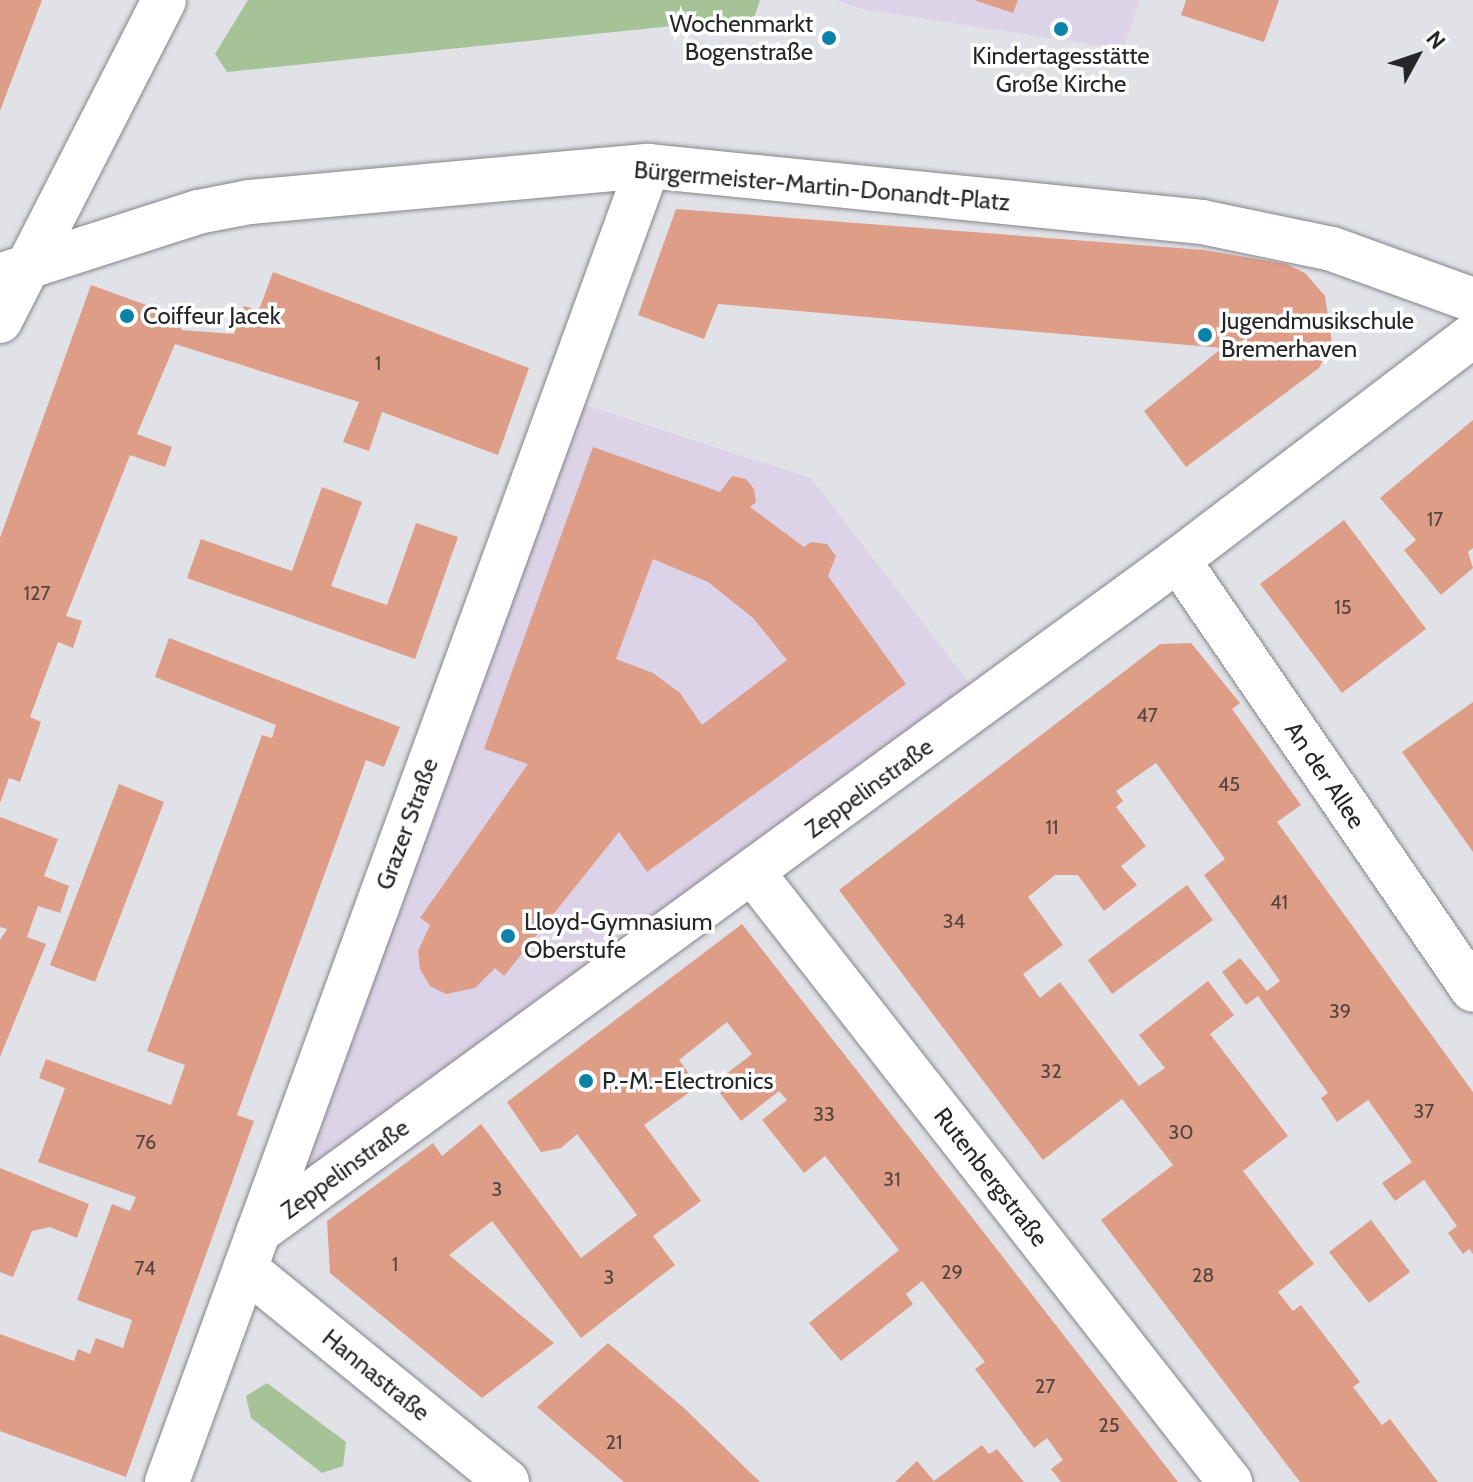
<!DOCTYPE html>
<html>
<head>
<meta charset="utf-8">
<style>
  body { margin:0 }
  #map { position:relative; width:1473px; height:1482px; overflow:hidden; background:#e1e1e8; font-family:Cabin,sans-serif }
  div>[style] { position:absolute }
  .education>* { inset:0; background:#ddd3e8 }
  .green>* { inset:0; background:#a5c397 }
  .building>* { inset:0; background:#de9d86 }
  .roads { filter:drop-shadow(0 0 2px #84848a) drop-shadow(0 0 2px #84848a) }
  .street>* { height:44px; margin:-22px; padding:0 22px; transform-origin:22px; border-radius:22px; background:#fff }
  .secondary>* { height:44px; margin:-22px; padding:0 22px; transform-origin:22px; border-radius:22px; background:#fff }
  .dots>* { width:22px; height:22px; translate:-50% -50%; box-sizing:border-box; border:4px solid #fff; border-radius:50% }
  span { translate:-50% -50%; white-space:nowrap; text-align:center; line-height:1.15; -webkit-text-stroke:7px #fff; paint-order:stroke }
  .number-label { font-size:20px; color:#544440 }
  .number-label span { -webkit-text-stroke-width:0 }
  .poi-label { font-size:24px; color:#262628 }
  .right { translate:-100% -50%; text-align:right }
  .left { translate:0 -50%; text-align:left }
  .street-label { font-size:24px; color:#262628 }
  .north { position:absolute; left:1377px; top:16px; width:80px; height:80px; -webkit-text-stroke:6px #fff; paint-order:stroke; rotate:50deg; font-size:22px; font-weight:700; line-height:32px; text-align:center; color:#262628 }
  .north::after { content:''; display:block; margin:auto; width:28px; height:36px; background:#262628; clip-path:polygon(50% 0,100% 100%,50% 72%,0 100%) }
</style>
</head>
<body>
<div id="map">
  <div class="education">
    <i style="clip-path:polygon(836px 0,1140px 0,1123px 49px,861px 9px)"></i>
    <i style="clip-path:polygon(584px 405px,811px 478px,970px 684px,291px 1188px)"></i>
  </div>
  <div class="green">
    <i style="clip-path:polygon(248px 0,760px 0,751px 27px,682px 25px,227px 72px,215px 54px)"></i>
    <i style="clip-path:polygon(267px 1383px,346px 1442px,343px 1466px,322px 1473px,251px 1418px,246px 1396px)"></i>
  </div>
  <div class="building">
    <i style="clip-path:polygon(0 0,42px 0,0 111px)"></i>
    <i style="clip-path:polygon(974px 0,1018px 0,1013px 13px)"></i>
    <i style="clip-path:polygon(1186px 0,1279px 0,1264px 42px,1181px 15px)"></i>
    <i style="clip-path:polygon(676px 209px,1204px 250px,1286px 264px,1305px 273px,1325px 296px,1332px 343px,1319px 368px,1186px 467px,1144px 411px,1222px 348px,718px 304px,704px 339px,638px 315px)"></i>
    <i style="clip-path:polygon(273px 272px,529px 368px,498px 455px,382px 412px,369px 451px,343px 442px,359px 402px,175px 344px,137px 434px,172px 447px,165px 467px,130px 455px,66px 616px,82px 621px,73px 648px,58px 642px,30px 717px,41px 722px,20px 782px,9px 778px,0 803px,0 538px,91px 285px,185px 319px,181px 330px,234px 334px,244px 306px,259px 310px)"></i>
    <i style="clip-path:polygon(1473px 420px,1473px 548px,1468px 552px,1473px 568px,1441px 595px,1404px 550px,1416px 540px,1380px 498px)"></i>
    <i style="clip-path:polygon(evenodd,593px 447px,720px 492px,732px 476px,746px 479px,754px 489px,756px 502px,750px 507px,804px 547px,811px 542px,827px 544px,836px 556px,828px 576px,906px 684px,647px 872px,619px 832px,504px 976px,495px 968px,475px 988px,446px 994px,430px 986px,420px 969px,418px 951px,430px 925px,420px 918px,528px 764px,484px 749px,593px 447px,653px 559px,708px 582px,753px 618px,787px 660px,702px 725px,680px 693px,653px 673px,616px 659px,653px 559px)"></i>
    <i style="clip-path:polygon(322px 487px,362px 502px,331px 586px,387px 605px,416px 523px,458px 537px,415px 659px,187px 578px,201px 539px,292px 571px)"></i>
    <i style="clip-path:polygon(1344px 520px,1426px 629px,1342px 693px,1260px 584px)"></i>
    <i style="clip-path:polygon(169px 638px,400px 727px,384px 767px,366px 760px,237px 1115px,254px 1121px,126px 1477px,0 1431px,0 1334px,74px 1361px,78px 1349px,90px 1354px,96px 1338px,123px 1348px,132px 1320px,77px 1300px,112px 1204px,130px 1211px,136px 1197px,38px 1162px,65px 1088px,39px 1078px,46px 1059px,171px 1105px,185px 1065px,147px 1051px,262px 735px,272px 738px,276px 725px,155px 677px)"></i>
    <i style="clip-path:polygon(1191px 643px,1240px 703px,1232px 709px,1301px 805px,1277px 822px,1473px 1092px,1473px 1254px,1469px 1249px,1463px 1254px,1448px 1233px,1457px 1226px,1424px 1180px,1395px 1201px,1382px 1183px,1412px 1162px,1368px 1100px,1337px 1122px,1321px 1098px,1328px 1093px,1258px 996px,1246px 1005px,1222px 972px,1240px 958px,1267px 991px,1280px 981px,1204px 875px,1225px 859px,1156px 763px,1116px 791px,1123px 801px,1116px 807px,1146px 846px,1121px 866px,1137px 885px,1104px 911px,1078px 875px,1055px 875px,1028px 897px,1063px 945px,1023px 974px,1040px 998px,1060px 982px,1139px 1086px,1165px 1068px,1139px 1035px,1208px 981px,1234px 1015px,1210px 1034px,1288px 1136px,1243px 1171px,1314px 1264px,1278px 1292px,1293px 1311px,1301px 1305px,1360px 1382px,1353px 1387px,1382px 1425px,1390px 1419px,1438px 1482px,1300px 1482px,1101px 1220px,1173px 1165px,1122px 1099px,1043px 1160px,839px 890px,1160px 644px)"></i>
    <i style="clip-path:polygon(1473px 702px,1473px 852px,1402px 752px)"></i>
    <i style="clip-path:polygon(119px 784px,164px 802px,95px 982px,50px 965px)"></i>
    <i style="clip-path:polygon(0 817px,58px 839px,44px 876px,69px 886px,60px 913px,38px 906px,27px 937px,46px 944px,0 1057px,0 940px,7px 929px,0 927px)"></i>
    <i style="clip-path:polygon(1187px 885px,1213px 920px,1112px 994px,1088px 960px)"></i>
    <i style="clip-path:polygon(742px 924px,960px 1202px,1178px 1482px,1061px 1482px,1051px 1469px,1063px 1460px,1047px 1438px,1034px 1448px,975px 1369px,985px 1362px,922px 1281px,906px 1294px,913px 1304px,841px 1361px,809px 1323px,899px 1250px,825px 1156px,804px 1173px,762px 1120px,787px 1100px,779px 1091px,741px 1121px,713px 1084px,752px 1054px,727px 1022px,679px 1060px,698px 1086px,644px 1125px,701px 1201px,653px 1236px,675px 1265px,581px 1338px,492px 1221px,449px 1255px,554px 1343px,482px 1398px,330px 1273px,327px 1221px,433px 1143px,442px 1156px,481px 1124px,581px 1258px,637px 1215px,577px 1134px,561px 1148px,541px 1152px,507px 1102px)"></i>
    <i style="clip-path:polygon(0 1168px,89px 1204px,77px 1238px,50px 1227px,32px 1231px,13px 1277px,0 1272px)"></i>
    <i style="clip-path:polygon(1371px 1220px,1410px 1272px,1369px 1303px,1329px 1252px)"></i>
    <i style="clip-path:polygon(608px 1343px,684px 1408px,760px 1482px,624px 1482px,537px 1407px)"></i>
    <i style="clip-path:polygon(982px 1445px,989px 1454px,997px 1449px,1024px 1482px,895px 1482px,917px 1461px,934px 1481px)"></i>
  </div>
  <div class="roads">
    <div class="street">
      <i style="left:2px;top:275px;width:206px;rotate:-17.8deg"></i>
      <i style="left:198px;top:212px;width:53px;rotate:-10.9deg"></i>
      <i style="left:250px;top:202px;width:400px;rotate:-5.2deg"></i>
      <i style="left:648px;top:166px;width:557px;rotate:5.77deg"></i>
      <i style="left:1202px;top:222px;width:133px;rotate:11.7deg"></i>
      <i style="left:1332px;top:249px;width:150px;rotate:19.9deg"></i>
      <i style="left:1178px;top:560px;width:521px;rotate:55.55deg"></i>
      <i style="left:753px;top:873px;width:774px;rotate:51.93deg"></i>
      <i style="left:258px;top:1232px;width:1139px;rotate:-36.15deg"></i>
      <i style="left:1178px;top:560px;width:371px;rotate:-37.3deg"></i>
      <i style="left:245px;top:1268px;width:338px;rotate:39.2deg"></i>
      <i style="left:167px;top:1482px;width:1401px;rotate:-69.92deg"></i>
    </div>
    <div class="secondary">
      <i style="left:0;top:321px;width:360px;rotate:-62.9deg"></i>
    </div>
  </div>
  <div class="dots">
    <i style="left:1061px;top:29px;background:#0d82a8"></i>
    <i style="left:829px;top:38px;background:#0d82a8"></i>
    <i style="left:127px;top:316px;background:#0d82a8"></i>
    <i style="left:1205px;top:335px;background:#0d82a8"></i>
    <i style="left:508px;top:936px;background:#0d82a8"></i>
    <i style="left:586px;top:1081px;background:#0d82a8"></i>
  </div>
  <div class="number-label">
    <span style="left:378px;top:363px">1</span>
    <span style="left:1435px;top:519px">17</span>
    <span style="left:37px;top:593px">127</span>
    <span style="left:1343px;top:607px">15</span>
    <span style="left:1147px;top:715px">47</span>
    <span style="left:1229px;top:784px">45</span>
    <span style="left:1052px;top:827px">11</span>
    <span style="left:1279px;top:902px">41</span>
    <span style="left:954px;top:921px">34</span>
    <span style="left:1340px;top:1011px">39</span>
    <span style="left:1051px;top:1071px">32</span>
    <span style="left:1424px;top:1111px">37</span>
    <span style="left:824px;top:1114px">33</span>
    <span style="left:1181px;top:1132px">30</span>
    <span style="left:146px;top:1142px">76</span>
    <span style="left:892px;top:1179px">31</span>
    <span style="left:497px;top:1189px">3</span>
    <span style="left:395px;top:1264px">1</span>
    <span style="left:145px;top:1268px">74</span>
    <span style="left:952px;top:1272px">29</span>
    <span style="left:1203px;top:1275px">28</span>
    <span style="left:609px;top:1277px">3</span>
    <span style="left:1045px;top:1386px">27</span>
    <span style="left:1109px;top:1425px">25</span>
    <span style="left:614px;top:1442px">21</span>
  </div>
  <div class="poi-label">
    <span class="right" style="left:813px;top:38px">Wochenmarkt<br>Bogenstraße</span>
    <span style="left:1061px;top:70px">Kindertagesstätte<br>Große Kirche</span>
    <span class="left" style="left:143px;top:316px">Coiffeur Jacek</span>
    <span class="left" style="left:1221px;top:335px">Jugendmusikschule<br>Bremerhaven</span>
    <span class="left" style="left:524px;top:936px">Lloyd-Gymnasium<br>Oberstufe</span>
    <span class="left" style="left:602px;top:1081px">P.-M.-Electronics</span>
  </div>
  <div class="street-label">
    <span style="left:822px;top:186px;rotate:5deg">Bürgermeister-Martin-Donandt-Platz</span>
    <span style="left:1325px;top:775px;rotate:56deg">An der Allee</span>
    <span style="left:869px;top:788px;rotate:-36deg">Zeppelinstraße</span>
    <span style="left:407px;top:824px;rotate:-70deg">Grazer Straße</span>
    <span style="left:345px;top:1169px;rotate:-36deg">Zeppelinstraße</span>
    <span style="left:991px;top:1177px;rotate:52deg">Rutenbergstraße</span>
    <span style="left:376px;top:1375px;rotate:39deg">Hannastraße</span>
  </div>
  <div class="north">N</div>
</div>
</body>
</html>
